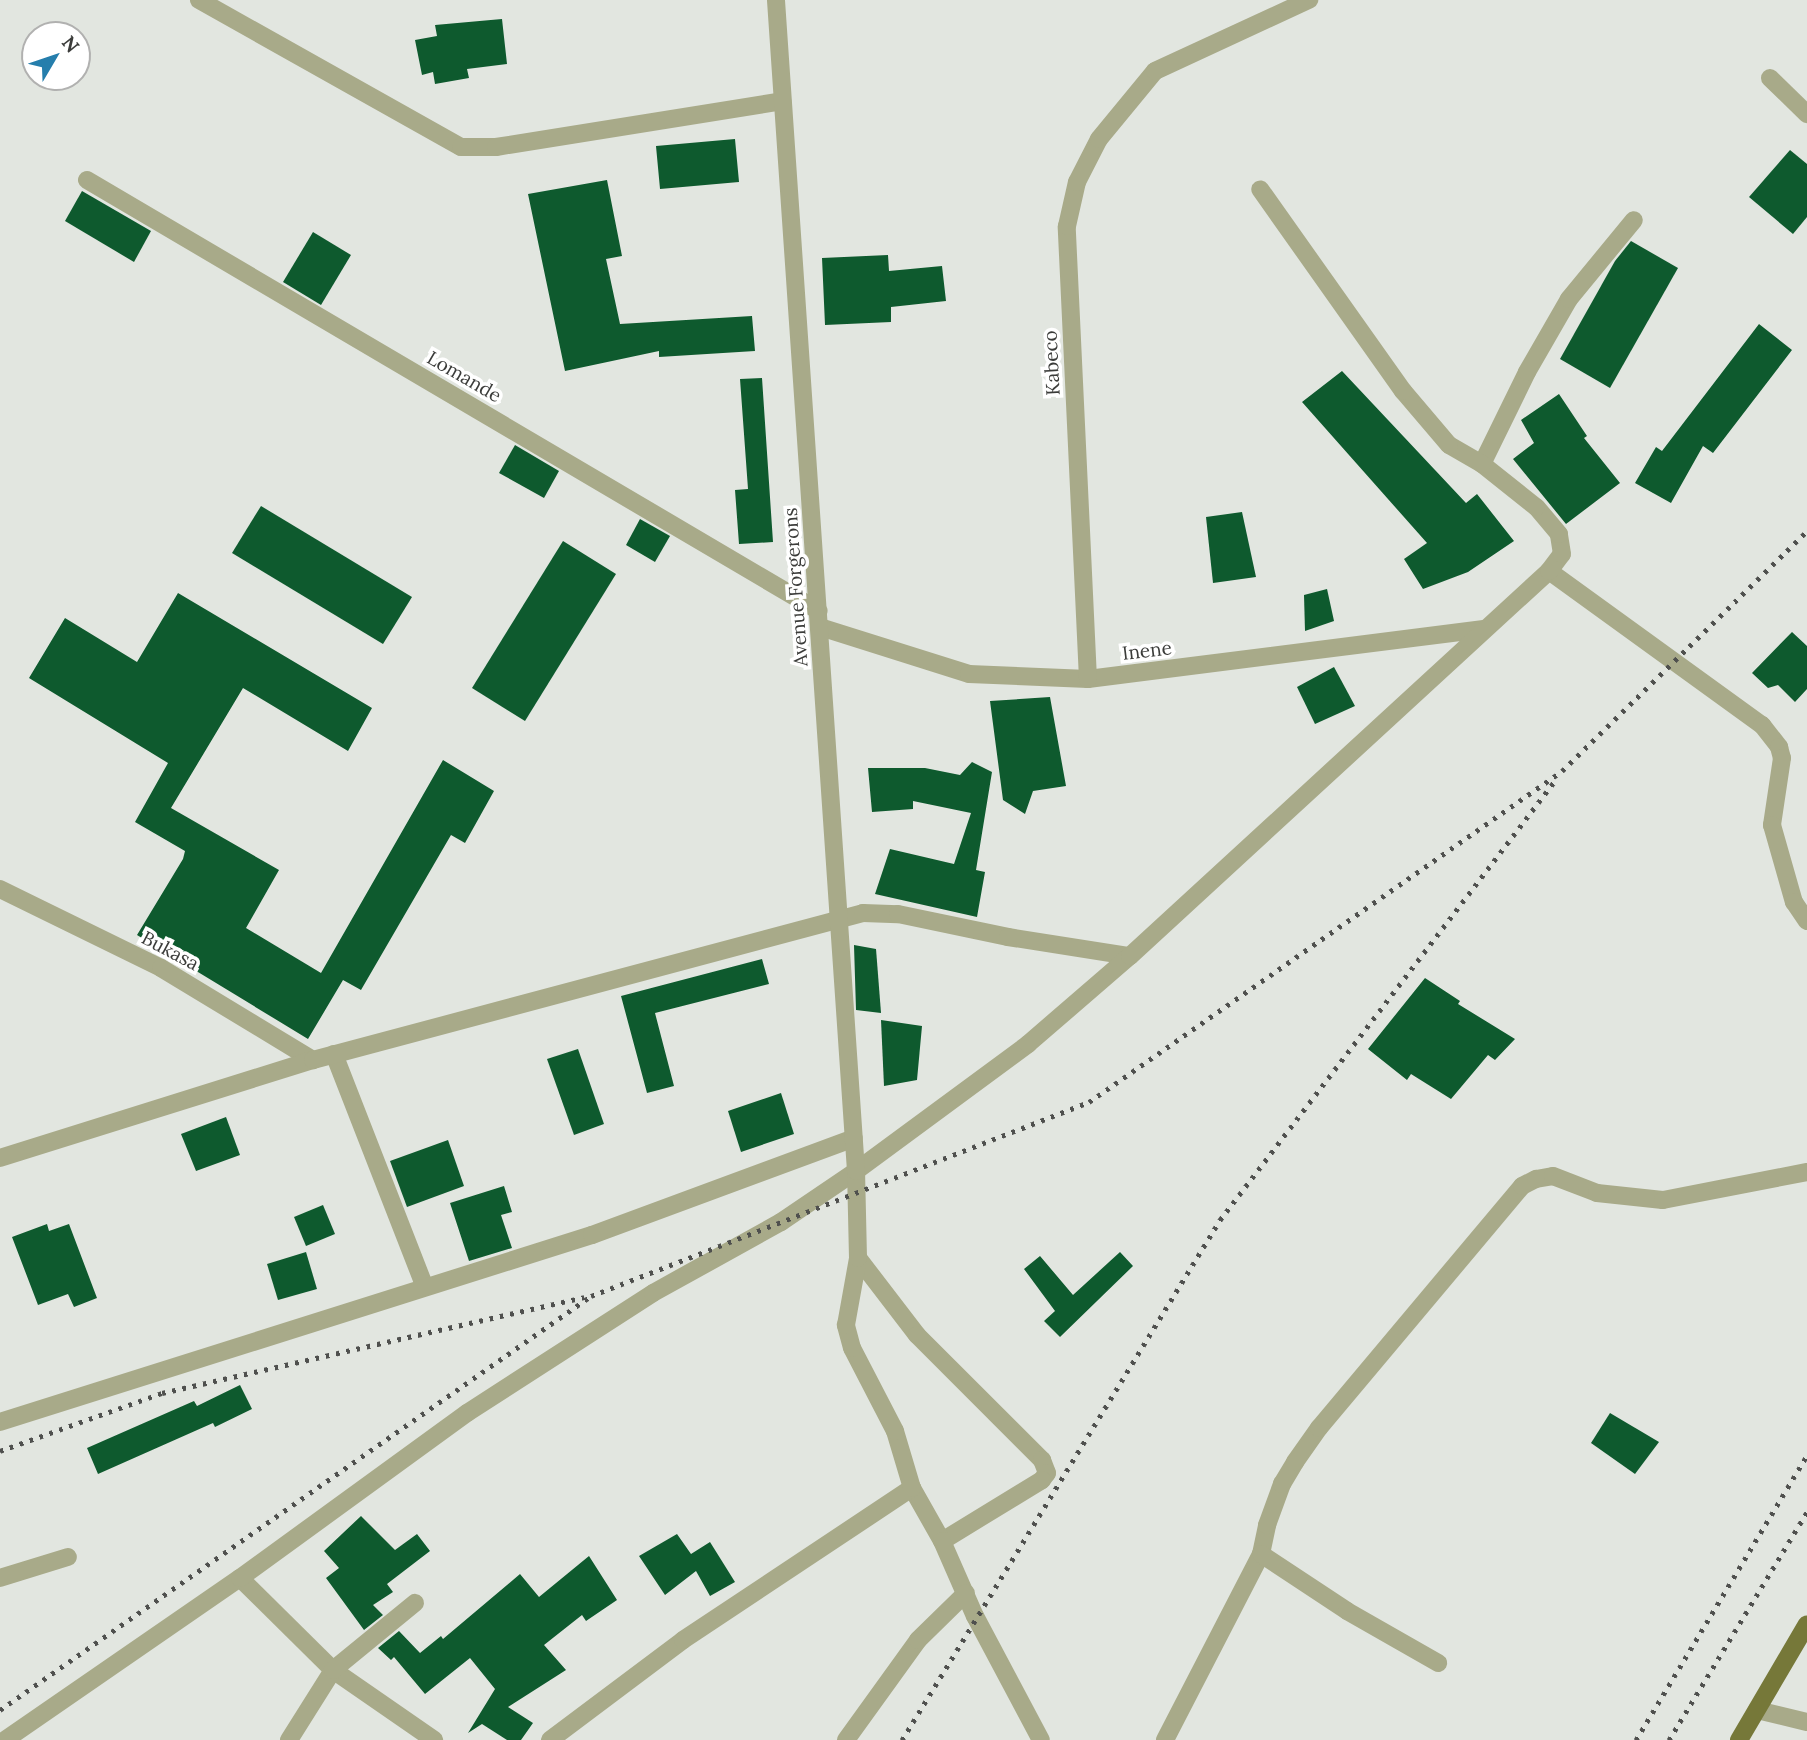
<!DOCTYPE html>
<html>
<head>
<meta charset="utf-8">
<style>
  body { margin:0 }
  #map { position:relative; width:1807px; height:1740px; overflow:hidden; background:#e2e6e0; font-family:Lora,serif }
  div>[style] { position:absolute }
  .building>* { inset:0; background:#0e5a2e }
  .minor>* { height:18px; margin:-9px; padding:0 9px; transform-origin:9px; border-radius:9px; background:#a8aa89 }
  .primary>* { height:18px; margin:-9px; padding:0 9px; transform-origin:9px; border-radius:9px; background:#767839 }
  .rail>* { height:5px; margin-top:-2.5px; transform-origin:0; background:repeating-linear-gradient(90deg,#4f504e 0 3.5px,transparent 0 10.5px) }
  span { translate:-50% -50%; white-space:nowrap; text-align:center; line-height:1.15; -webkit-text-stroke:7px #fff; paint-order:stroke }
  .street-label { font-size:19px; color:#3b3c3a }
  .north { position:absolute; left:21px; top:21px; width:70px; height:70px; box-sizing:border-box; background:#fff; border:2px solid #b1b1b0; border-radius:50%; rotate:51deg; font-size:19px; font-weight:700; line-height:28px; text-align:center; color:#3b3c3a }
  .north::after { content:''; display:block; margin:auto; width:24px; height:32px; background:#257eac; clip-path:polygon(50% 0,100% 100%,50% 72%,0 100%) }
</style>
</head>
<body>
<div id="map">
  <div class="building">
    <i style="clip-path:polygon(502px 19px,507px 64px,467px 69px,469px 78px,435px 84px,433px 72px,422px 75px,415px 40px,437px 36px,435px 25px)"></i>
    <i style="clip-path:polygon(735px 139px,739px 182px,660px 189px,656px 146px)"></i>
    <i style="clip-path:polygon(1790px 150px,1807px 164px,1807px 217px,1793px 234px,1749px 197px)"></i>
    <i style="clip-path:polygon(607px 180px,622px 256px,606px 259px,620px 324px,752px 316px,755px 351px,659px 357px,659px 351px,565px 371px,528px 194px)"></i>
    <i style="clip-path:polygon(82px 191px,151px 231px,134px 262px,65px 221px)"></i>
    <i style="clip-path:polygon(313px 232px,351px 255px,321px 305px,283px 282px)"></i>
    <i style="clip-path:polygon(1631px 241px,1678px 268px,1610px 388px,1560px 359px,1615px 261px)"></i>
    <i style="clip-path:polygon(888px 255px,889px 271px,942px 266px,946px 301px,891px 307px,891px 322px,825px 325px,822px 258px)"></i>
    <i style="clip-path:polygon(1759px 324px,1792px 350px,1713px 453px,1703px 446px,1671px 503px,1635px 483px,1656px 447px,1662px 451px)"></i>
    <i style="clip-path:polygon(1342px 371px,1466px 503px,1477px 494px,1514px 541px,1468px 572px,1423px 589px,1404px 559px,1427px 543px,1302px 402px)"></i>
    <i style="clip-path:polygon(762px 378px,773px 542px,739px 544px,735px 490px,748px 489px,740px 379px)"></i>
    <i style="clip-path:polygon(1559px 394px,1587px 436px,1584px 438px,1620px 483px,1566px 524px,1513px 459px,1534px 443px,1521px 420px)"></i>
    <i style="clip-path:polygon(515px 445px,559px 471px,544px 498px,499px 473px)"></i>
    <i style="clip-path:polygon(261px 506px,412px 597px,383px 644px,232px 553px)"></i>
    <i style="clip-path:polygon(1242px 512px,1256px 577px,1213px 583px,1206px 517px)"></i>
    <i style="clip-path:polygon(640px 519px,670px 536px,655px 562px,626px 545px)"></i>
    <i style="clip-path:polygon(563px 541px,616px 574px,525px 721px,472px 688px)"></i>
    <i style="clip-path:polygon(1327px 589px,1334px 621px,1305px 631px,1304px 595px)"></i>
    <i style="clip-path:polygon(178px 593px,372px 708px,348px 751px,243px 688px,171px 808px,279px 870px,246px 928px,321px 973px,443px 760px,494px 791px,465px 843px,451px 835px,361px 990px,343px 980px,308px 1039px,137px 935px,183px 859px,185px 851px,135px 822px,168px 763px,29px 678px,65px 618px,137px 662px)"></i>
    <i style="clip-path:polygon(1792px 632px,1807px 646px,1807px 689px,1795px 702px,1778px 685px,1768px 688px,1752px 673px)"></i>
    <i style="clip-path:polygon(1334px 667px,1355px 706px,1315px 724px,1297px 687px)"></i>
    <i style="clip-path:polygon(1050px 697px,1066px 786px,1033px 791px,1025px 814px,1003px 800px,990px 701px)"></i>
    <i style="clip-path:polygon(972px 762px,992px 772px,976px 870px,985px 872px,977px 917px,875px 894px,890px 849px,954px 864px,971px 813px,913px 801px,913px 809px,872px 812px,868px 768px,925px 768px,960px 775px)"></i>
    <i style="clip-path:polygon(854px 945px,876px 949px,881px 1013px,856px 1010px)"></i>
    <i style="clip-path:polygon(762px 959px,769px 984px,655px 1013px,674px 1086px,647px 1093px,621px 996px)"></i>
    <i style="clip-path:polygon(1425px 978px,1460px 1001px,1458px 1004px,1515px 1039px,1495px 1060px,1488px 1055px,1451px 1099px,1411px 1074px,1407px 1080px,1368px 1049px)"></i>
    <i style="clip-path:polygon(881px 1020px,922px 1026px,917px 1080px,884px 1086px)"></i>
    <i style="clip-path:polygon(578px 1049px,604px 1124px,574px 1135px,547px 1059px)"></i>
    <i style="clip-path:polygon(781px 1093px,794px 1134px,741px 1152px,728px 1111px)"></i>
    <i style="clip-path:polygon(226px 1117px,240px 1155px,196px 1171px,181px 1134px)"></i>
    <i style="clip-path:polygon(448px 1140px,464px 1186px,407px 1207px,390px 1161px)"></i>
    <i style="clip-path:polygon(504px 1186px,512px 1212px,501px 1215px,512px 1248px,469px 1261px,450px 1203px)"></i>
    <i style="clip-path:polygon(323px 1205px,335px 1234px,306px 1246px,294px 1217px)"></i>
    <i style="clip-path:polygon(47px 1224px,49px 1231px,69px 1224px,97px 1298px,74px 1307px,68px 1294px,38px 1305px,12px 1237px)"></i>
    <i style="clip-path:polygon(306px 1252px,317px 1289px,278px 1300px,267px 1264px)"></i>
    <i style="clip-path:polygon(1120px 1252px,1133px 1266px,1060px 1337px,1044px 1321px,1055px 1311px,1024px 1269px,1040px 1256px,1073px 1295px)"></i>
    <i style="clip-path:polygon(240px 1385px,252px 1409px,215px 1427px,213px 1423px,98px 1474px,87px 1448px,194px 1401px,197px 1406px)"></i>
    <i style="clip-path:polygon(1610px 1413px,1659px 1442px,1635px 1474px,1591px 1443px)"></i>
    <i style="clip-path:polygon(361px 1516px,395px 1550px,417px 1534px,430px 1551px,387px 1584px,393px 1592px,373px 1605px,383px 1615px,364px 1630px,326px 1578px,339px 1568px,324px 1551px)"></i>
    <i style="clip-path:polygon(677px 1534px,691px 1554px,710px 1542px,735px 1582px,710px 1596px,696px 1571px,665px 1595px,639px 1556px)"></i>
    <i style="clip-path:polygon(589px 1556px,617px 1600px,586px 1621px,582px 1615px,544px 1645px,566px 1670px,508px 1707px,533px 1723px,521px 1740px,507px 1740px,482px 1724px,468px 1733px,495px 1689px,470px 1658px,425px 1694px,394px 1657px,391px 1660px,378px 1648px,399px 1631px,420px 1653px,441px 1636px,443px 1639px,520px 1574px,539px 1597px)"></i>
  </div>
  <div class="minor">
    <i style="left:199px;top:0;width:300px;rotate:29.3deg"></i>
    <i style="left:461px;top:147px;width:35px"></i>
    <i style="left:496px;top:147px;width:290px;rotate:-9.1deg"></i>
    <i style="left:1770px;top:78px;width:52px;rotate:44.2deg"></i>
    <i style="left:87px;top:180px;width:849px;rotate:30.49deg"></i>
    <i style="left:1482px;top:464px;width:102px;rotate:-63.9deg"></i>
    <i style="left:1527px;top:372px;width:84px;rotate:-60.1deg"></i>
    <i style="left:1569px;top:299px;width:102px;rotate:-50.6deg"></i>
    <i style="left:1549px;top:571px;width:263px;rotate:35.9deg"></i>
    <i style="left:1762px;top:725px;width:28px;rotate:52deg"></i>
    <i style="left:1779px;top:747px;width:11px;rotate:75deg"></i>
    <i style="left:1782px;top:758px;width:68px;rotate:98.5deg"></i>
    <i style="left:1772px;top:825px;width:80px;rotate:74.1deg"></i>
    <i style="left:1794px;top:902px;width:23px;rotate:56deg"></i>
    <i style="left:820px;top:627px;width:156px;rotate:17.5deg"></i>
    <i style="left:969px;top:674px;width:119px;rotate:2.4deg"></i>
    <i style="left:1088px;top:679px;width:399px;rotate:-7.2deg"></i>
    <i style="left:1088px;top:679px;width:453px;rotate:-92.7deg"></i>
    <i style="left:1067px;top:226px;width:45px;rotate:-77.2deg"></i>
    <i style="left:1077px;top:182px;width:48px;rotate:-62.9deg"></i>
    <i style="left:1099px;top:139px;width:88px;rotate:-50.5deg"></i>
    <i style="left:1155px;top:71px;width:170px;rotate:-24.8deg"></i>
    <i style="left:0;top:889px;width:179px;rotate:26.1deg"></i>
    <i style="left:161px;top:968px;width:178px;rotate:31.2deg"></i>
    <i style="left:334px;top:1054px;width:250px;rotate:68.7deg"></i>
    <i style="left:0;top:1158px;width:328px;rotate:-17.4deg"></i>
    <i style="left:313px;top:1060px;width:569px;rotate:-14.96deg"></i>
    <i style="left:863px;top:913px;width:35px;rotate:2deg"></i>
    <i style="left:898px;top:914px;width:112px;rotate:11.8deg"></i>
    <i style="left:1008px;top:937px;width:123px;rotate:8.9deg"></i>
    <i style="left:858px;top:1258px;width:97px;rotate:52.5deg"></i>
    <i style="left:917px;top:1335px;width:177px;rotate:45deg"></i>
    <i style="left:1042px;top:1460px;width:14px;rotate:69deg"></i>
    <i style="left:1047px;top:1473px;width:9px;rotate:126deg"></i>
    <i style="left:1042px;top:1480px;width:117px;rotate:148.6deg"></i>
    <i style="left:0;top:1422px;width:621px;rotate:-17.53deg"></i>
    <i style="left:592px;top:1235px;width:279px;rotate:-20.3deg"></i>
    <i style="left:912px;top:1488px;width:61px;rotate:60.5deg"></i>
    <i style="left:942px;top:1541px;width:82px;rotate:66.3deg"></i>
    <i style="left:975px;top:1616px;width:140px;rotate:62deg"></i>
    <i style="left:1261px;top:1554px;width:30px;rotate:-78deg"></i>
    <i style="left:1267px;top:1525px;width:44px;rotate:-69.9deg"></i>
    <i style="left:1282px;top:1484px;width:26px;rotate:-59deg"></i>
    <i style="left:1295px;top:1462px;width:42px;rotate:-54.8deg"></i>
    <i style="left:1319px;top:1428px;width:316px;rotate:-50deg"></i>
    <i style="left:1522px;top:1186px;width:16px;rotate:-27deg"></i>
    <i style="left:1536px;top:1179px;width:17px;rotate:-10deg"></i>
    <i style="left:1553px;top:1176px;width:47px;rotate:21.1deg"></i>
    <i style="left:1597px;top:1193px;width:66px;rotate:6.1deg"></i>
    <i style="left:1663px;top:1200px;width:147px;rotate:-11deg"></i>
    <i style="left:0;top:1578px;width:71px;rotate:-17.2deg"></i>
    <i style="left:240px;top:1578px;width:131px;rotate:44.7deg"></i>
    <i style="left:333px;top:1670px;width:123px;rotate:34.7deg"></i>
    <i style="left:1757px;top:1710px;width:51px;rotate:13.5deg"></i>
    <i style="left:5px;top:1740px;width:285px;rotate:-34.6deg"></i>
    <i style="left:240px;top:1578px;width:281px;rotate:-36deg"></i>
    <i style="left:467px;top:1413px;width:221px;rotate:-32.8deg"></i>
    <i style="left:653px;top:1293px;width:146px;rotate:-29deg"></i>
    <i style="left:781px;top:1222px;width:91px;rotate:-34.2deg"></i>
    <i style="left:856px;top:1171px;width:214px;rotate:-36.4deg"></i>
    <i style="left:1028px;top:1044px;width:135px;rotate:-40.8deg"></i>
    <i style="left:1130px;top:956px;width:569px;rotate:-42.58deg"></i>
    <i style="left:1549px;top:571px;width:21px;rotate:-53deg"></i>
    <i style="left:1562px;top:554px;width:20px;rotate:-99deg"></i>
    <i style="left:1559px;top:534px;width:35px;rotate:-130deg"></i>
    <i style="left:1536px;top:507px;width:69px;rotate:-141.5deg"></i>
    <i style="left:1482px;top:464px;width:38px;rotate:-150deg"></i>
    <i style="left:1449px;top:445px;width:71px;rotate:-130.4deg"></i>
    <i style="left:1403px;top:391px;width:247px;rotate:-125.3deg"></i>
    <i style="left:289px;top:1740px;width:83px;rotate:-57.8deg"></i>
    <i style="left:333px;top:1670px;width:106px;rotate:-39.3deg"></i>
    <i style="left:550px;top:1740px;width:166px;rotate:-36.9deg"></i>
    <i style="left:683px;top:1640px;width:275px;rotate:-33.6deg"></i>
    <i style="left:912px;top:1488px;width:59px;rotate:-106.6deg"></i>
    <i style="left:895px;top:1431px;width:93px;rotate:-117.4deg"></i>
    <i style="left:852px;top:1348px;width:24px;rotate:-105deg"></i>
    <i style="left:846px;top:1325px;width:68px;rotate:-79.8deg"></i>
    <i style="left:858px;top:1258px;width:87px;rotate:-91.3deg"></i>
    <i style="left:856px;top:1171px;width:1174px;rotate:-93.91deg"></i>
    <i style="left:846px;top:1740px;width:123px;rotate:-54.2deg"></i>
    <i style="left:918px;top:1640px;width:67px;rotate:-44.4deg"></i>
    <i style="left:1165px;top:1740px;width:209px;rotate:-62.7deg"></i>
    <i style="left:1261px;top:1554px;width:103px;rotate:33.5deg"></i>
    <i style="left:1347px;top:1611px;width:105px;rotate:29.7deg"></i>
  </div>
  <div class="primary">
    <i style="left:1739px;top:1740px;width:134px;rotate:-59.6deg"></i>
  </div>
  <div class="rail">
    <i style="left:0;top:1451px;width:172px;rotate:-19.7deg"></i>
    <i style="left:162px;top:1393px;width:433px;rotate:-12.8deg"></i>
    <i style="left:0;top:1710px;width:722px;rotate:-35.01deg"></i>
    <i style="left:591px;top:1296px;width:534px;rotate:-21.28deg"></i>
    <i style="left:1089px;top:1102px;width:577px;rotate:-34.98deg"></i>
    <i style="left:1562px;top:771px;width:343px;rotate:-44.4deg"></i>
    <i style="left:902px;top:1740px;width:610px;rotate:-58.55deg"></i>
    <i style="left:1220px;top:1220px;width:551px;rotate:-52.67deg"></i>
    <i style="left:1636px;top:1740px;width:332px;rotate:-59deg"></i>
    <i style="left:1669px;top:1740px;width:267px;rotate:-58.8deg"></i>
  </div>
  <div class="street-label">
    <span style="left:1052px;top:363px;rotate:-93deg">Kabeco</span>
    <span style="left:464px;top:377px;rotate:30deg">Lomande</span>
    <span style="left:796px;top:587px;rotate:-94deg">Avenue Forgerons</span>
    <span style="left:1147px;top:651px;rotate:-7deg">Inene</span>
    <span style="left:170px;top:951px;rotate:28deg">Bukasa</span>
  </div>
  <div class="north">N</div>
</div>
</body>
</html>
